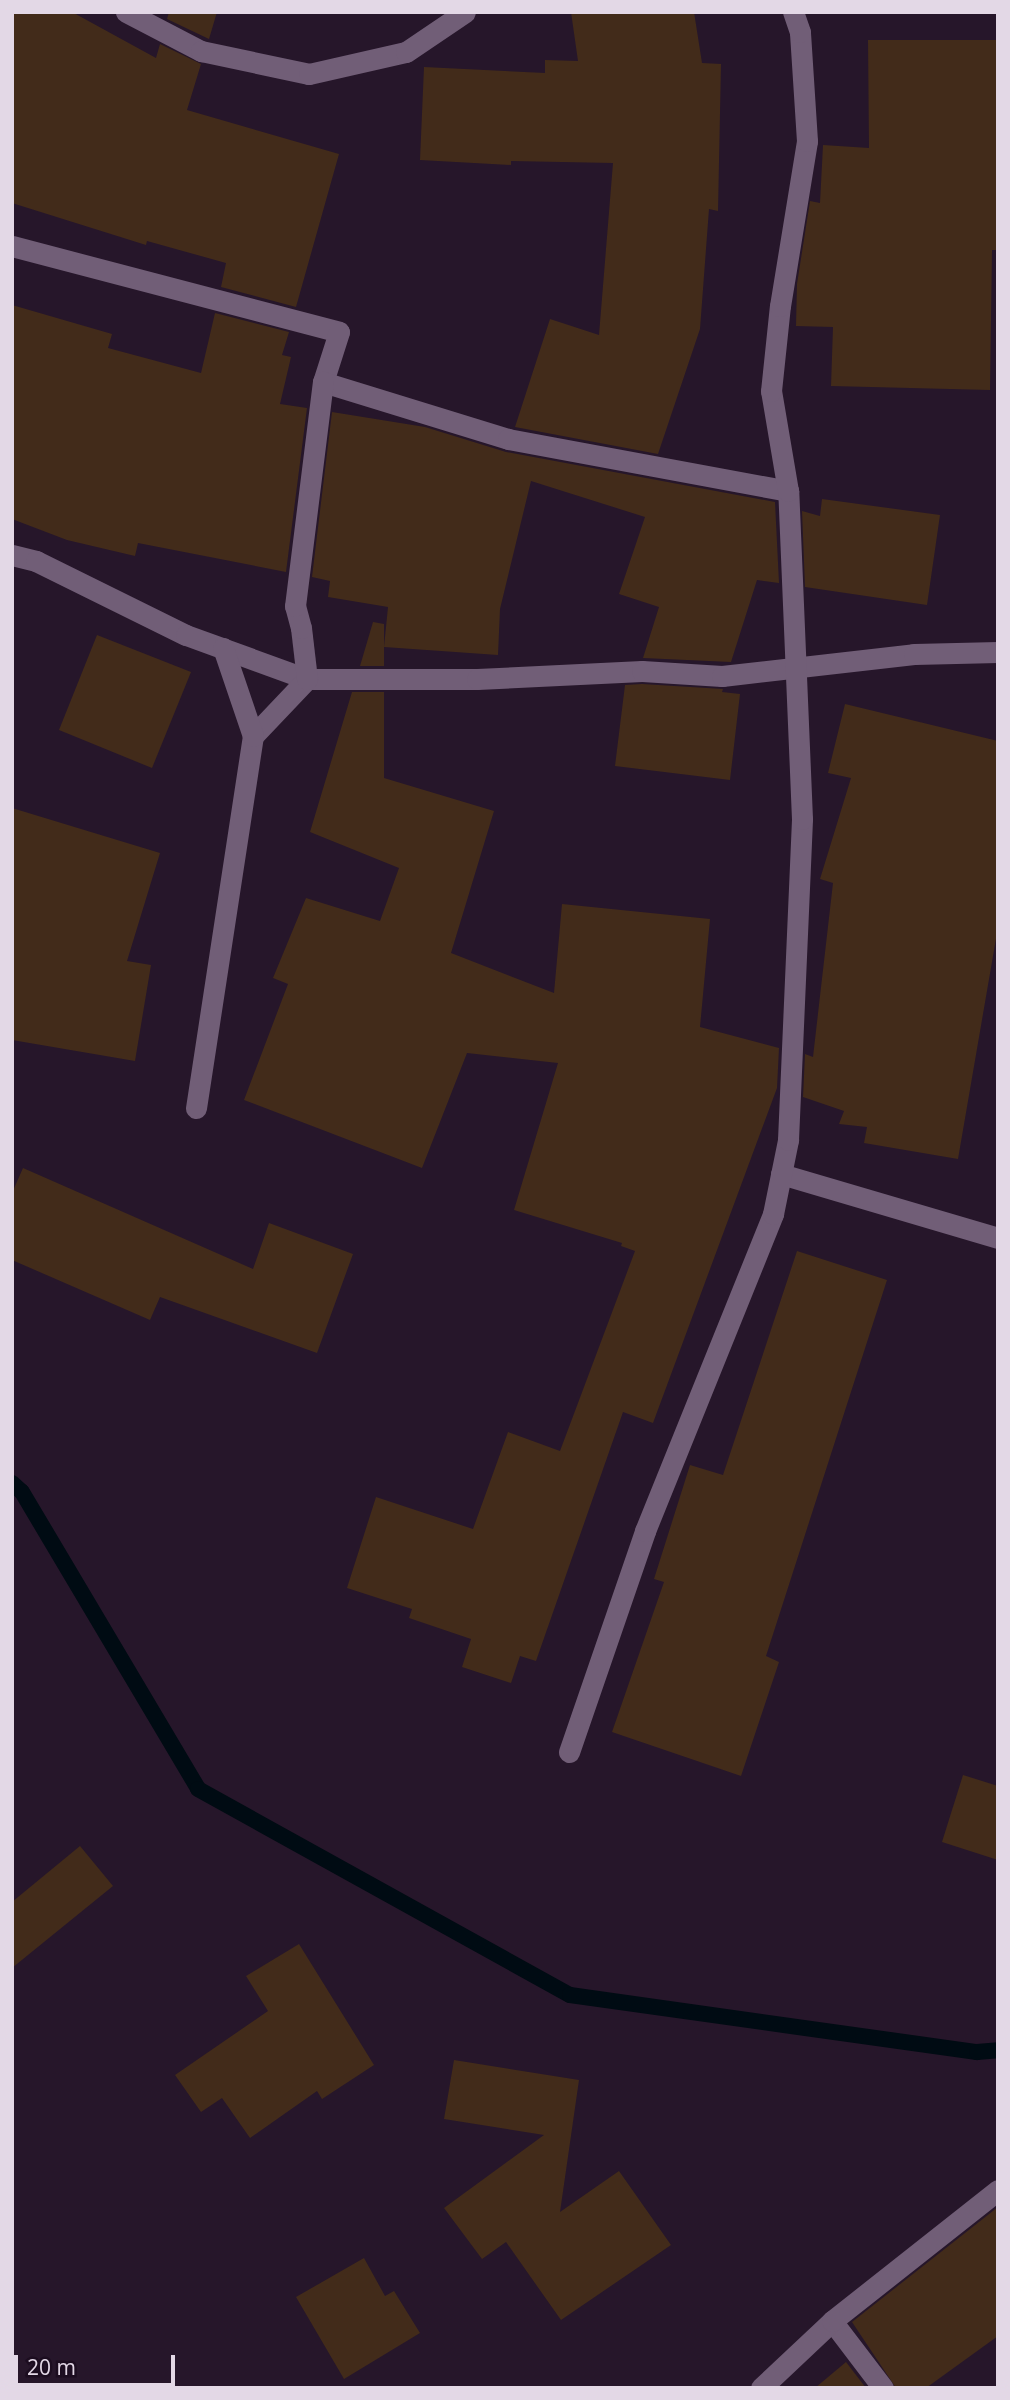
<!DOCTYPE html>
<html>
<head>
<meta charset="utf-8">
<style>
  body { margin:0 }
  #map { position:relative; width:1010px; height:2400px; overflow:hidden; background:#26162a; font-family:"Open Sans",sans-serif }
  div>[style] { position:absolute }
  .stream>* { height:16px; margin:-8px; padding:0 8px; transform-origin:8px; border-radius:8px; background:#000b13 }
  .building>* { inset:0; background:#422b1a }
  .street>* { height:21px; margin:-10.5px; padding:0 10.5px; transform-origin:10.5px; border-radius:10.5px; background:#715e77 }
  span { translate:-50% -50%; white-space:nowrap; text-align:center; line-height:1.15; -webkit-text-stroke:7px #1c0d20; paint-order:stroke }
  .frame { position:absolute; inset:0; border:14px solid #e3d8e6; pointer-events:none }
  .scale { position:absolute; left:14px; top:2355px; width:161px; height:32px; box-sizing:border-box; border:4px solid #e3d8e6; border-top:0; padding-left:9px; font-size:21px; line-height:24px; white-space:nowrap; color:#e3d8e6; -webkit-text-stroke:5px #1c0d20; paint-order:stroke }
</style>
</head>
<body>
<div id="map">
  <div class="stream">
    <i style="left:12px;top:1483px;width:13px;rotate:42deg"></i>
    <i style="left:22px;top:1492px;width:345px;rotate:59.3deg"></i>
    <i style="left:198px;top:1789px;width:425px;rotate:29deg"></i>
    <i style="left:570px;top:1995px;width:411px;rotate:8deg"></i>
    <i style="left:977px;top:2052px;width:21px;rotate:-5deg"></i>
  </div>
  <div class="building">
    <i style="clip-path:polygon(12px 12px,72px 12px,156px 58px,160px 44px,201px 64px,187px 110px,339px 154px,296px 307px,221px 287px,226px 263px,147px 241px,146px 245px,12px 203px)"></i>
    <i style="clip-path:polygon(169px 12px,217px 12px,209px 39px,167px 19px)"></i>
    <i style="clip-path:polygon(571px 12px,694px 12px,702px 63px,721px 64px,718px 211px,709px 209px,700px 329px,658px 454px,515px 427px,550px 319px,599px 335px,613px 163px,511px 161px,511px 165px,420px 160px,424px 67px,545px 73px,545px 60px,578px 61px)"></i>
    <i style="clip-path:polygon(868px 40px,998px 40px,998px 250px,992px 250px,990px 390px,831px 386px,833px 327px,796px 326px,797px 284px,810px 201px,820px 203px,823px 145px,869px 148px)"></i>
    <i style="clip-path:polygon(12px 305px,112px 334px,108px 348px,201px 373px,215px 313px,289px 332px,282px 355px,291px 357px,280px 404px,307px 408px,286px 572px,138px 543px,135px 556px,67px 540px,12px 519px)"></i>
    <i style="clip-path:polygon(332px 412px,425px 427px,506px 452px,775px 502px,779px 583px,757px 580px,731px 662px,643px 658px,659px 607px,619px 594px,645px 517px,531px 481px,500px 609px,498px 655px,384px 647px,388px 607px,328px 597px,330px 581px,312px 577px)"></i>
    <i style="clip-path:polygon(822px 499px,940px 515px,927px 605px,805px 587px,802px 511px,820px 516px)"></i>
    <i style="clip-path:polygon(373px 622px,384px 624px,384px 666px,360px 666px)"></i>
    <i style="clip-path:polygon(97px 635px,191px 672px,152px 768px,59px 730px)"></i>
    <i style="clip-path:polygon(642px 684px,723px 689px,722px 692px,740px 694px,730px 780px,615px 766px,625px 685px)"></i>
    <i style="clip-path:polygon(352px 692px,384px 692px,384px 778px,494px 811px,451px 953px,554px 993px,562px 904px,710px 919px,700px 1027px,779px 1048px,777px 1088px,653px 1423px,623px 1412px,536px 1661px,520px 1656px,511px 1683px,462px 1667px,471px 1639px,409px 1618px,412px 1609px,347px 1588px,376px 1497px,473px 1529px,508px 1432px,560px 1451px,635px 1251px,621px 1246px,622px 1243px,514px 1210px,558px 1063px,467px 1053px,422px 1168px,244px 1100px,288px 984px,273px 978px,306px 898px,380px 921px,399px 868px,310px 832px)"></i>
    <i style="clip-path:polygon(845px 704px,998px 741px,998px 927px,958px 1159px,864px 1143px,867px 1127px,839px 1124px,844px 1111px,803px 1097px,805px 1054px,813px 1057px,833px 883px,820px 879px,851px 778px,828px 773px)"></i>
    <i style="clip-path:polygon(12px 808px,160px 853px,127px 961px,151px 965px,135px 1061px,12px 1040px)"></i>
    <i style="clip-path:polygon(23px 1168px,253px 1269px,269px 1223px,353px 1254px,317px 1353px,160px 1297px,150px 1320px,12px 1260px,12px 1193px)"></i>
    <i style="clip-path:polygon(797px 1251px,887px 1280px,766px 1656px,779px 1662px,741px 1776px,612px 1732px,664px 1582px,654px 1579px,690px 1465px,723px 1475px)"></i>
    <i style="clip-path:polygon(963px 1775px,998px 1786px,998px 1860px,942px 1842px)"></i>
    <i style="clip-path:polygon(80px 1846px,113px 1886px,12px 1968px,12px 1902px)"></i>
    <i style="clip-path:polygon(299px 1944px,374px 2065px,322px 2099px,317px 2091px,250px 2138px,222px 2098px,201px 2112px,175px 2075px,268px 2011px,246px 1976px)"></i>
    <i style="clip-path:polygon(454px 2060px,579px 2080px,560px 2212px,619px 2171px,671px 2245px,561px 2320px,506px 2242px,482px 2259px,444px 2208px,544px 2135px,444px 2119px)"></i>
    <i style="clip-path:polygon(998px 2207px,998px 2336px,926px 2388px,896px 2388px,852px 2322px)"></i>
    <i style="clip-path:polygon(364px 2258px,385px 2296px,394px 2291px,420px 2333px,344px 2379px,296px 2297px)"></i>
    <i style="clip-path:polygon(846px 2362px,866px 2388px,815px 2388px)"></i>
  </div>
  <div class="street">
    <i style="left:126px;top:12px;width:85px;rotate:27.5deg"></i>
    <i style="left:201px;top:51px;width:110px;rotate:12deg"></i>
    <i style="left:309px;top:74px;width:99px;rotate:-12.8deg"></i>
    <i style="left:406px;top:52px;width:71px;rotate:-34.1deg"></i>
    <i style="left:12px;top:246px;width:338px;rotate:14.7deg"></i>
    <i style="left:339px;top:332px;width:52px;rotate:107.7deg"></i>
    <i style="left:323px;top:382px;width:194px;rotate:17.1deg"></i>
    <i style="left:508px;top:439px;width:285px;rotate:10.5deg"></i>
    <i style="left:12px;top:555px;width:25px;rotate:14deg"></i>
    <i style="left:36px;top:561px;width:167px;rotate:26.3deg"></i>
    <i style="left:186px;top:635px;width:129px;rotate:20deg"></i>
    <i style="left:307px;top:679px;width:170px"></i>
    <i style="left:477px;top:679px;width:165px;rotate:-2.8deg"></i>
    <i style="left:642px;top:671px;width:80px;rotate:3.6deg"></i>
    <i style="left:722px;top:676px;width:193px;rotate:-6.5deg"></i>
    <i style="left:914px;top:654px;width:84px;rotate:-1.4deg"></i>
    <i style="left:253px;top:736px;width:79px;rotate:-46.5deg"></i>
    <i style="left:307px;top:679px;width:51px;rotate:-96.7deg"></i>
    <i style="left:301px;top:628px;width:23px;rotate:-105deg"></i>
    <i style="left:295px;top:606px;width:226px;rotate:-82.9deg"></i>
    <i style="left:196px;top:1108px;width:376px;rotate:-81.3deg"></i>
    <i style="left:253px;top:736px;width:93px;rotate:-108.8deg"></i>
    <i style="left:781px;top:1174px;width:226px;rotate:16.4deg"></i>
    <i style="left:569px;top:1752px;width:234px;rotate:-71deg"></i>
    <i style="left:645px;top:1531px;width:342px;rotate:-68deg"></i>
    <i style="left:773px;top:1214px;width:76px;rotate:-78.5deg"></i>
    <i style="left:788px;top:1140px;width:321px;rotate:-87.5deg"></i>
    <i style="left:802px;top:819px;width:328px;rotate:-92.4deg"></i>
    <i style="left:788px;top:491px;width:101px;rotate:-99.6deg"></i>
    <i style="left:771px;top:391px;width:85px;rotate:-84deg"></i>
    <i style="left:780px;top:306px;width:167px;rotate:-80.7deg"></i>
    <i style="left:807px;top:141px;width:109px;rotate:-93.7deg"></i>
    <i style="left:800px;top:32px;width:21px;rotate:-109deg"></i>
    <i style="left:832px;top:2321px;width:84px;rotate:52.7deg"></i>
    <i style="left:761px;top:2388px;width:98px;rotate:-43.3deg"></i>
    <i style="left:832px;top:2321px;width:211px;rotate:-38.3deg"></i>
  </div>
  <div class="frame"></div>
  <div class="scale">20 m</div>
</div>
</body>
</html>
